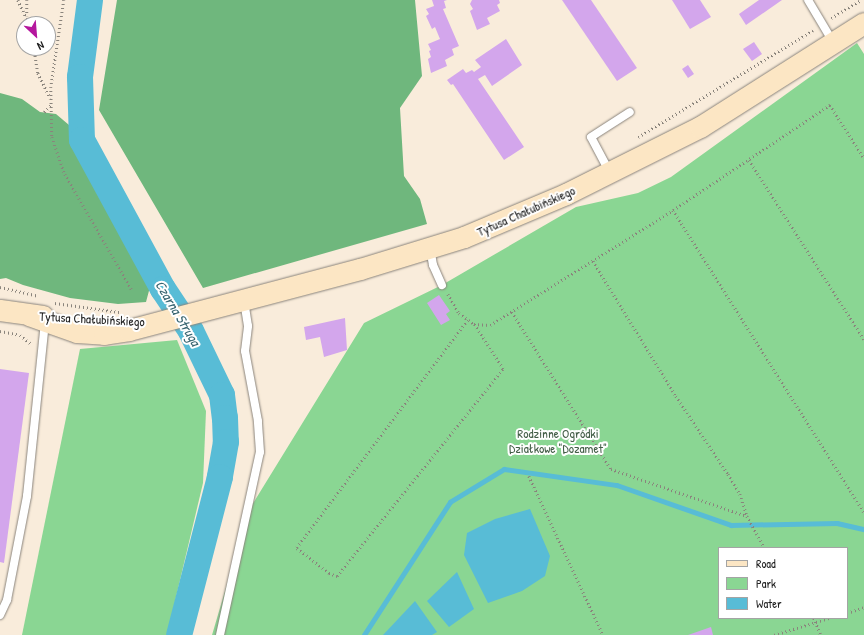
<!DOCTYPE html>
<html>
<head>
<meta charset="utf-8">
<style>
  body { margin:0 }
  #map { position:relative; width:864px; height:635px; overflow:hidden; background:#f9ecdb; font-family:"Patrick Hand",sans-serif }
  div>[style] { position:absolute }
  .green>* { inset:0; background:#8ad693 }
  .forest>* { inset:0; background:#6fb77d }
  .water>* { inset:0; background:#58bcd6 }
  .stream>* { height:4.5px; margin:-2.25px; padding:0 2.25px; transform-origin:2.25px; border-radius:2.25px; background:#58bcd6 }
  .river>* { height:26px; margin:-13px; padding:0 13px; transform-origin:13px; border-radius:13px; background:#58bcd6 }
  .building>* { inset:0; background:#d3a6ec }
  .path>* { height:2.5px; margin-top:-1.25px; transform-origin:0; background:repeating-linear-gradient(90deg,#8a847c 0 1px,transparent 0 4px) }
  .roads { filter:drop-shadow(0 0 1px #8a847c) drop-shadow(0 0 1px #8a847c) }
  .lane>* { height:8px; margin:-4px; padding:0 4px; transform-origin:4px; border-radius:4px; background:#fff }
  .secondary>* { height:21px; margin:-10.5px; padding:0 10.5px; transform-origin:10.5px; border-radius:10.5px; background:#fce6c4 }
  span { translate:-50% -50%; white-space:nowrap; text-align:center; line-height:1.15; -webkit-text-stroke:4px #fff; paint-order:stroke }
  .street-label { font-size:13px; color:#1c1c1c }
  .park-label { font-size:13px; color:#425d46 }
  .water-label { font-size:14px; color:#376470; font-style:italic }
  .legend { position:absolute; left:718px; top:547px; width:130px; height:72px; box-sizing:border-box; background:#fff; border:1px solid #a4a4a4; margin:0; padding:5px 7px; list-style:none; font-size:12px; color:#1c1c1c }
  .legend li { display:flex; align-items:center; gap:8px; height:20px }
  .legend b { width:20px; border:1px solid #a4a4a4 }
  .north { position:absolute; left:16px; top:16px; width:40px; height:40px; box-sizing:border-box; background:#fff; border:1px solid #a4a4a4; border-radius:50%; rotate:154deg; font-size:11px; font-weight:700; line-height:16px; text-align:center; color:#1c1c1c }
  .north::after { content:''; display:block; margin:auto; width:14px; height:18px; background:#b5179e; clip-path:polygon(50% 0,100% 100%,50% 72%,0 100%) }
</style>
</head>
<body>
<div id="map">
  <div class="green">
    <i style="clip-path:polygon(evenodd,857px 43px,864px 54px,864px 635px,212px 635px,249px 510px,364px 323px,442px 285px,576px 207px,638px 193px,671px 177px,857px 43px,719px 548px,847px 548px,847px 618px,719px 618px,719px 548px)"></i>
    <i style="clip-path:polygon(177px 340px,206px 411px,203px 483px,167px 635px,22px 635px,80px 349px)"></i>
  </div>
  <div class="forest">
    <i style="clip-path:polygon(117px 0,415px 0,422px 76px,400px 108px,404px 176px,420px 199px,427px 224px,203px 288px,99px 110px)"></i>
    <i style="clip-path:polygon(0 93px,22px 99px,40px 112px,56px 114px,69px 125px,77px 150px,128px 238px,150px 287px,146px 302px,118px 304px,70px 298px,23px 285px,6px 278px,0 279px)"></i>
  </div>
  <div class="water">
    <i style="clip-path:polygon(530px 509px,550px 556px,545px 576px,522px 591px,488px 603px,464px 555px,467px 533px,495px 519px)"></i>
    <i style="clip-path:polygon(457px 572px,474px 609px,449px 627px,427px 601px)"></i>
    <i style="clip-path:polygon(415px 601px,437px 632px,432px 635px,383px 635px)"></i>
  </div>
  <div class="stream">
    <i style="left:364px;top:635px;width:158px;rotate:-57.1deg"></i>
    <i style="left:450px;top:502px;width:63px;rotate:-31.4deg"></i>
    <i style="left:504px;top:469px;width:114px;rotate:8.1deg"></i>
    <i style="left:617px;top:485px;width:121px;rotate:19.3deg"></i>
    <i style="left:731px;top:525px;width:106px;rotate:-1.1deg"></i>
    <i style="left:837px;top:523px;width:28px;rotate:13deg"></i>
  </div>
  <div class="river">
    <i style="left:90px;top:0;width:78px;rotate:97.4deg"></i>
    <i style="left:80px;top:77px;width:63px;rotate:88.2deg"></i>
    <i style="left:82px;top:140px;width:170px;rotate:61.5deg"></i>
    <i style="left:163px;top:289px;width:50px;rotate:56.3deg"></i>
    <i style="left:191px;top:331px;width:71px;rotate:64.2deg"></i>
    <i style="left:222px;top:395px;width:23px;rotate:83deg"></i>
    <i style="left:225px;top:418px;width:24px;rotate:88deg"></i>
    <i style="left:226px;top:442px;width:36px;rotate:100deg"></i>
    <i style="left:220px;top:477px;width:163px;rotate:104.5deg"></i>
  </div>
  <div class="building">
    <i style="clip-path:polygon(432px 0,447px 0,444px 1px,446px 8px,443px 9px,459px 46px,452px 49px,454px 55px,445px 60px,447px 66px,431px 73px,428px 59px,431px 57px,429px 51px,431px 50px,428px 44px,440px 39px,435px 27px,432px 29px,426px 16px,429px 14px,426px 9px,434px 6px)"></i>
    <i style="clip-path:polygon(472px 0,499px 0,500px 3px,497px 5px,500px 11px,487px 18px,490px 24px,477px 30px,470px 11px,473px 9px,470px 4px)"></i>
    <i style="clip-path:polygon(562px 0,591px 0,637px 68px,617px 81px)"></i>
    <i style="clip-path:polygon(672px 0,700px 0,711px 17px,690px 29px)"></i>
    <i style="clip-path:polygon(759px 0,782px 0,746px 25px,739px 14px)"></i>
    <i style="clip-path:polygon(506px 39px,522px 65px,492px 86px,485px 75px,478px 79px,524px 147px,504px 160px,453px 84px,451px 85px,447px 80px,463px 69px,466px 73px,472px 70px,474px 72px,481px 67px,475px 60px)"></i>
    <i style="clip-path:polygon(754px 42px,762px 54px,752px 61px,743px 49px)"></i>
    <i style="clip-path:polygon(688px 65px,694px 74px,688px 78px,682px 69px)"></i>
    <i style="clip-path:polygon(439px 295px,450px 311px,446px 314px,450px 320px,441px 325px,427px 303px)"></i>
    <i style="clip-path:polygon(345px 318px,347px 350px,324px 357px,320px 337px,306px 340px,304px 327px)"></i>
    <i style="clip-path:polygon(0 369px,29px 373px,4px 563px,0 562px)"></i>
    <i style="clip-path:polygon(711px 627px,713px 635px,688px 635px)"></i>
  </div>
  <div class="path">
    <i style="left:18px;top:0;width:26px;rotate:65deg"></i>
    <i style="left:27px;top:0;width:16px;rotate:90deg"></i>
    <i style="left:64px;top:0;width:88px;rotate:98.5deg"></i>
    <i style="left:51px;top:87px;width:50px;rotate:88.9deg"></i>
    <i style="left:52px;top:137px;width:39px;rotate:71deg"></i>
    <i style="left:65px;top:174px;width:134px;rotate:60deg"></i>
    <i style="left:831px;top:18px;width:35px;rotate:-31deg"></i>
    <i style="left:34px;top:48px;width:25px;rotate:81deg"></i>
    <i style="left:38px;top:73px;width:28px;rotate:64deg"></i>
    <i style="left:44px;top:112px;width:10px;rotate:-45deg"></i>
    <i style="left:638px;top:137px;width:205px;rotate:-31.4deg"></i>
    <i style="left:749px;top:160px;width:213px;rotate:57.3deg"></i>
    <i style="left:673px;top:210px;width:357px;rotate:57.7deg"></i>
    <i style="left:593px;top:261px;width:158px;rotate:58.4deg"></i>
    <i style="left:676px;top:396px;width:94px;rotate:56.3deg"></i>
    <i style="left:728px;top:474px;width:23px;rotate:59deg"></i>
    <i style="left:740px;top:494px;width:23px;rotate:72deg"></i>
    <i style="left:0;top:287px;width:39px;rotate:13deg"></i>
    <i style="left:448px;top:294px;width:22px;rotate:60deg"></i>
    <i style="left:459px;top:313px;width:19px;rotate:36deg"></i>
    <i style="left:474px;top:324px;width:16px;rotate:4deg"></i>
    <i style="left:490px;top:325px;width:216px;rotate:-32.1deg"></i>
    <i style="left:673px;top:210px;width:189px;rotate:-33.8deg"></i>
    <i style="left:830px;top:105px;width:63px;rotate:57.3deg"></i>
    <i style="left:55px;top:303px;width:65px;rotate:8deg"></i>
    <i style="left:512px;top:312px;width:186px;rotate:57.8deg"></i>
    <i style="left:611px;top:469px;width:144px;rotate:19.1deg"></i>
    <i style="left:747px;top:516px;width:37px;rotate:61deg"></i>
    <i style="left:468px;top:320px;width:285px;rotate:126.9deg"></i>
    <i style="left:297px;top:548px;width:41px;rotate:38deg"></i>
    <i style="left:329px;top:573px;width:9px;rotate:21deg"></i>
    <i style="left:337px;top:576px;width:265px;rotate:-51.3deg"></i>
    <i style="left:503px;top:369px;width:54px;rotate:-122.8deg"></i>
    <i style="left:0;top:331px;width:20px;rotate:11deg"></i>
    <i style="left:20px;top:335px;width:14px;rotate:39deg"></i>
    <i style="left:529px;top:476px;width:175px;rotate:65deg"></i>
    <i style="left:847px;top:613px;width:18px;rotate:-19deg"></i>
    <i style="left:814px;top:618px;width:18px;rotate:68deg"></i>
    <i style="left:774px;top:635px;width:58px;rotate:-17.2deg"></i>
  </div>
  <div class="roads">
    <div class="lane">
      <i style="left:808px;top:0;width:49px;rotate:59.2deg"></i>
      <i style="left:609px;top:171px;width:38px;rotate:-118deg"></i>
      <i style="left:591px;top:137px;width:46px;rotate:-32.7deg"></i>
      <i style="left:430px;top:248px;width:17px;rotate:80deg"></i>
      <i style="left:433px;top:265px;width:22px;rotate:66deg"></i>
      <i style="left:0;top:615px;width:17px;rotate:-65deg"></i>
      <i style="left:7px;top:600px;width:106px;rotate:-79.1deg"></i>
      <i style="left:27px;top:496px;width:176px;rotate:-84.1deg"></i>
      <i style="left:220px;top:635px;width:187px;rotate:-77.7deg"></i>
      <i style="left:260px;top:452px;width:31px;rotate:-94deg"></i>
      <i style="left:258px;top:421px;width:71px;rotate:-100.5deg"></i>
      <i style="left:245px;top:351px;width:25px;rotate:-83deg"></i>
      <i style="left:248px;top:326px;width:26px;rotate:-99deg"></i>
    </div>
    <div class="secondary">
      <i style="left:0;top:310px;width:43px;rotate:7.9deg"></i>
      <i style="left:29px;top:315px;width:51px;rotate:19.5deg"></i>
      <i style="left:77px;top:332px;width:27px;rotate:4deg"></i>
      <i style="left:104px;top:334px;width:25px;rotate:-9deg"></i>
      <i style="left:129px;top:330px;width:239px;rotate:-14.8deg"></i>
      <i style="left:360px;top:269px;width:109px;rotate:-17.1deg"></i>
      <i style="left:464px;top:237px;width:111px;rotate:-22.9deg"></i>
      <i style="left:566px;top:194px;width:150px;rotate:-26.6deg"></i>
      <i style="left:700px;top:127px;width:194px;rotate:-32.4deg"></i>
    </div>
  </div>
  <div class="street-label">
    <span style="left:526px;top:211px;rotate:-24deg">Tytusa Chałubińskiego</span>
    <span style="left:92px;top:319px;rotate:3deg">Tytusa Chałubińskiego</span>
  </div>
  <div class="park-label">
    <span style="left:558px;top:441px">Rodzinne Ogródki<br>Działkowe "Dozamet"</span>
  </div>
  <div class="water-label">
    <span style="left:178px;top:313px;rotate:59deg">Czarna Struga</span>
  </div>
  <ul class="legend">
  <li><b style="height:5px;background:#fce6c4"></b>Road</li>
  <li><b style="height:11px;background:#8ad693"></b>Park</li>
  <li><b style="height:11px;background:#58bcd6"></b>Water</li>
  </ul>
  <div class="north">N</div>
</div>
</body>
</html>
